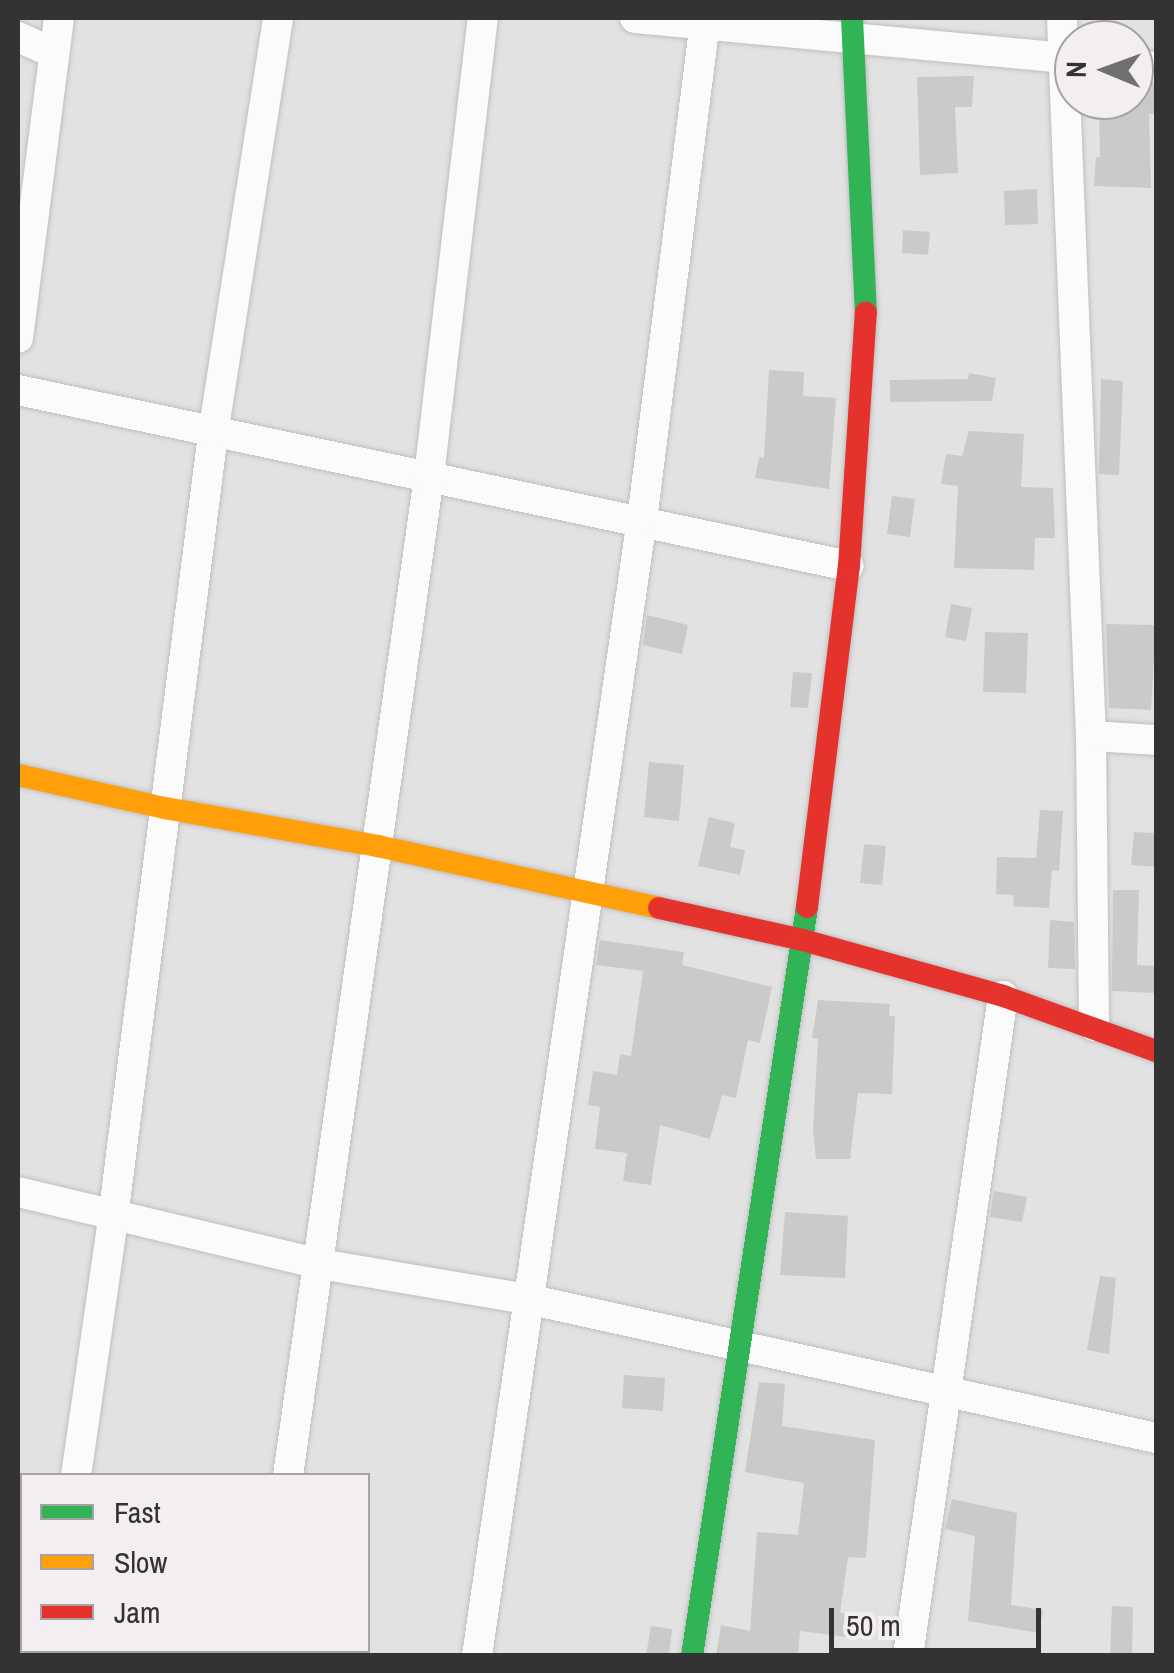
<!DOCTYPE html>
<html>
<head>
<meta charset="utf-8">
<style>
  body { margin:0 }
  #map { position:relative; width:1174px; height:1673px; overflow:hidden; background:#e3e2e3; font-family:"Archivo Narrow",sans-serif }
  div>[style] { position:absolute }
  .building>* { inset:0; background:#cbcacb }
  .roads { filter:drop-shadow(0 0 2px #c0bfc0) drop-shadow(0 0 2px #c0bfc0) }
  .street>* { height:30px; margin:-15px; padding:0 15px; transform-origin:15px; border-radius:15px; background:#fbfbfb }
  .fast>* { height:22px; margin:-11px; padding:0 11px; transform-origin:11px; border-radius:11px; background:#30b455 }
  .slow>* { height:22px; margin:-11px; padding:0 11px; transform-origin:11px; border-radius:11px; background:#ff9f0a }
  .jam>* { height:22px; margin:-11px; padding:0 11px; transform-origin:11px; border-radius:11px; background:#e5322d }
  span { translate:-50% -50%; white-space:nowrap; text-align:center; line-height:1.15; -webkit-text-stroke:9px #f2eef2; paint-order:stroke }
  .frame { position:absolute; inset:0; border:20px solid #343334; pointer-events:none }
  .legend { position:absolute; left:20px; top:1473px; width:350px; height:180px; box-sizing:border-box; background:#f2eef2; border:2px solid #a6a3a6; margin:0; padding:12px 18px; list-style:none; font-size:30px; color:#343334 }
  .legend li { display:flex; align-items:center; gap:20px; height:50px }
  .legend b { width:50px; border:2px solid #a6a3a6 }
  .north { position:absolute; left:1054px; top:20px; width:100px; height:100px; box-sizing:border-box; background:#f2eef2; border:2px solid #a6a3a6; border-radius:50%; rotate:271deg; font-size:28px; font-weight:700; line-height:40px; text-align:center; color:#343334 }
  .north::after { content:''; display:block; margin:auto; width:35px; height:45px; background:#717071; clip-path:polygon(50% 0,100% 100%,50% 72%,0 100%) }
  .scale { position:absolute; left:829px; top:1608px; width:212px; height:45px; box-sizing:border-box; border:5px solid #343334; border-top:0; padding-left:12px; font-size:30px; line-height:35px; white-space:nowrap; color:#343334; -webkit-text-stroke:8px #f2eef2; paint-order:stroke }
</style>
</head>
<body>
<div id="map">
  <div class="building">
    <i style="clip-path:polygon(974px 76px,972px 107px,955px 107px,958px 173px,920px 175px,917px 77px)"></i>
    <i style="clip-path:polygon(1134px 84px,1156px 85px,1156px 114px,1149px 114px,1151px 188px,1094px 186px,1096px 157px,1100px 157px,1099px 108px,1134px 108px)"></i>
    <i style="clip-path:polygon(1037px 189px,1038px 224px,1005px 225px,1004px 191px)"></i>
    <i style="clip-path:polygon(903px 230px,930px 232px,928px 255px,902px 253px)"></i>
    <i style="clip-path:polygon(769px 370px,804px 372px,803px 396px,836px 398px,829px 489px,755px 478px,759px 457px,764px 458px)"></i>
    <i style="clip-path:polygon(969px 373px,996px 378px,992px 401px,890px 402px,890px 380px,968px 379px)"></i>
    <i style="clip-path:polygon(1101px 379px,1123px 381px,1119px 475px,1099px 474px)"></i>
    <i style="clip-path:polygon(969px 431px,1024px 434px,1021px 487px,1053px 488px,1055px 538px,1035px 538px,1034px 570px,954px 568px,958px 486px,941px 484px,946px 454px,962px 456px)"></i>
    <i style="clip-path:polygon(892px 496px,915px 499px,910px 537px,887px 534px)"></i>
    <i style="clip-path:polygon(951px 604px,972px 608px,966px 641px,945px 637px)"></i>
    <i style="clip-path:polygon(647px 615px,688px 625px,682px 654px,643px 645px)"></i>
    <i style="clip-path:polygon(1106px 624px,1156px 625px,1151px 710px,1109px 708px)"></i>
    <i style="clip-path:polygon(985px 632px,1028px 633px,1026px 693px,983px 692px)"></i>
    <i style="clip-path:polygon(793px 672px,812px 673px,808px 708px,790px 707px)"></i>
    <i style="clip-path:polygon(649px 762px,684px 765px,679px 821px,644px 817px)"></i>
    <i style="clip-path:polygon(1040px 810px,1063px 811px,1059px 871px,1052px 870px,1049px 908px,1013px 906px,1014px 895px,996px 894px,997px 857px,1036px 858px)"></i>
    <i style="clip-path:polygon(709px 817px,735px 823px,730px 847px,745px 850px,740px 875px,698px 866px)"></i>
    <i style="clip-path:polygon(1134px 832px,1156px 833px,1156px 867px,1131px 865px)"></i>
    <i style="clip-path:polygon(864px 844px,886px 846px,882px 885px,860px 883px)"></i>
    <i style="clip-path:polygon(1113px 890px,1139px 890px,1137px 965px,1156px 966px,1156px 993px,1112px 991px)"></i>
    <i style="clip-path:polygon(1050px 920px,1074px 922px,1075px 969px,1048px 968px)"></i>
    <i style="clip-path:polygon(600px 940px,684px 952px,682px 965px,772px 987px,760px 1043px,748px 1040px,736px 1098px,722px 1095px,710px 1139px,660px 1125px,651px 1185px,623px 1181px,627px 1153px,595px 1149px,600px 1107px,588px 1105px,593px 1071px,617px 1075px,620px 1054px,631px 1056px,643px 971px,596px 965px)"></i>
    <i style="clip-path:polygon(818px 1000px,890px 1004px,889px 1016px,895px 1016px,892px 1094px,858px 1093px,850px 1159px,816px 1159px,813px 1130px,818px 1039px,812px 1038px)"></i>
    <i style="clip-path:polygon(994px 1191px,1027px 1197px,1022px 1222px,990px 1217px)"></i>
    <i style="clip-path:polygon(785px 1212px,848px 1216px,845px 1278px,780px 1275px)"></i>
    <i style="clip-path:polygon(1100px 1276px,1116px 1278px,1109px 1354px,1087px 1350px)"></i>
    <i style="clip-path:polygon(624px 1375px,665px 1378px,663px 1411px,622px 1408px)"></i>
    <i style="clip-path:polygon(759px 1382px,785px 1384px,782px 1426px,875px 1440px,866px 1558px,848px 1557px,840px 1613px,850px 1614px,847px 1637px,800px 1631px,798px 1656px,716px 1656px,721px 1625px,750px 1631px,757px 1532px,798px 1535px,804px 1483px,745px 1472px)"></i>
    <i style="clip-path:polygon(952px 1499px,1017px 1513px,1011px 1605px,1043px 1610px,1039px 1633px,968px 1621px,975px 1536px,945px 1529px)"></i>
    <i style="clip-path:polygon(1112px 1606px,1133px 1607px,1132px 1656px,1110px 1656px)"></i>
    <i style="clip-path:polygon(651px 1626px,672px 1629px,669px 1656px,646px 1656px)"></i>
  </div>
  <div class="roads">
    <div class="street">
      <i style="left:635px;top:18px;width:441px;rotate:5.3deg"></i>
      <i style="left:1062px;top:18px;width:719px;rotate:87.69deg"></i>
      <i style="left:1091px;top:736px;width:290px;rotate:89.4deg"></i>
      <i style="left:18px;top:37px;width:39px;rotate:24deg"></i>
      <i style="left:1134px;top:65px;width:22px;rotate:5deg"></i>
      <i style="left:18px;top:338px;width:323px;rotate:-82.7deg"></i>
      <i style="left:18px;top:390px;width:849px;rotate:11.96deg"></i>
      <i style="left:1091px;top:736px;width:65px;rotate:3.5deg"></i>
      <i style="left:18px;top:1192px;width:310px;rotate:13.4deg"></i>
      <i style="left:320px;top:1264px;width:215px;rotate:9.6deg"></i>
      <i style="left:532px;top:1300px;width:639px;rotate:12.47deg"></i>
      <i style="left:76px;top:1476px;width:261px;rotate:-81.8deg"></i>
      <i style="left:113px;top:1218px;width:790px;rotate:-82.73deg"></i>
      <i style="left:213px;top:434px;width:421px;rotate:-81.1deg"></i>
      <i style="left:288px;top:1476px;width:1010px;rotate:-81.97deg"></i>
      <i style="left:429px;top:476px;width:461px;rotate:-83.3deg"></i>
      <i style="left:18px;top:1602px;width:4px;rotate:14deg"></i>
      <i style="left:281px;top:1650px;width:29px;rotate:12deg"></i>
      <i style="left:52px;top:1656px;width:6px;rotate:-81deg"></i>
      <i style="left:477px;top:1656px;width:1148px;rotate:-81.74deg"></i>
      <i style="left:642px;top:520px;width:500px;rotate:-82.8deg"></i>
      <i style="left:908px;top:1656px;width:667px;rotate:-81.81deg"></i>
    </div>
    <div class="fast">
      <i style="left:852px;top:18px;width:295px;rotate:87.3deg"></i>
      <i style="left:692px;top:1656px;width:758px;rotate:-81.27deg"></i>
    </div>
    <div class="slow">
      <i style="left:18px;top:775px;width:151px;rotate:12.7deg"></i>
      <i style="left:165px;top:808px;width:216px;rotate:10.1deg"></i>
      <i style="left:378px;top:846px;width:288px;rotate:12.4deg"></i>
    </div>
    <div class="jam">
      <i style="left:807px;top:907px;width:344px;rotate:-83deg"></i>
      <i style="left:849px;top:566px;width:254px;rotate:-86.2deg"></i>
      <i style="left:659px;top:908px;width:148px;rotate:12.5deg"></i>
      <i style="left:803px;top:940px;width:208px;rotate:15.6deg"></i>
      <i style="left:1003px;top:996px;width:163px;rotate:19.8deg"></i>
    </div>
  </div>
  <div class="frame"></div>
  <ul class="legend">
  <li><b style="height:12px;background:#30b455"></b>Fast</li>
  <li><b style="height:12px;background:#ff9f0a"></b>Slow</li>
  <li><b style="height:12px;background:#e5322d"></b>Jam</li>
  </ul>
  <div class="north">N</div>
  <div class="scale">50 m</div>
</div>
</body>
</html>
